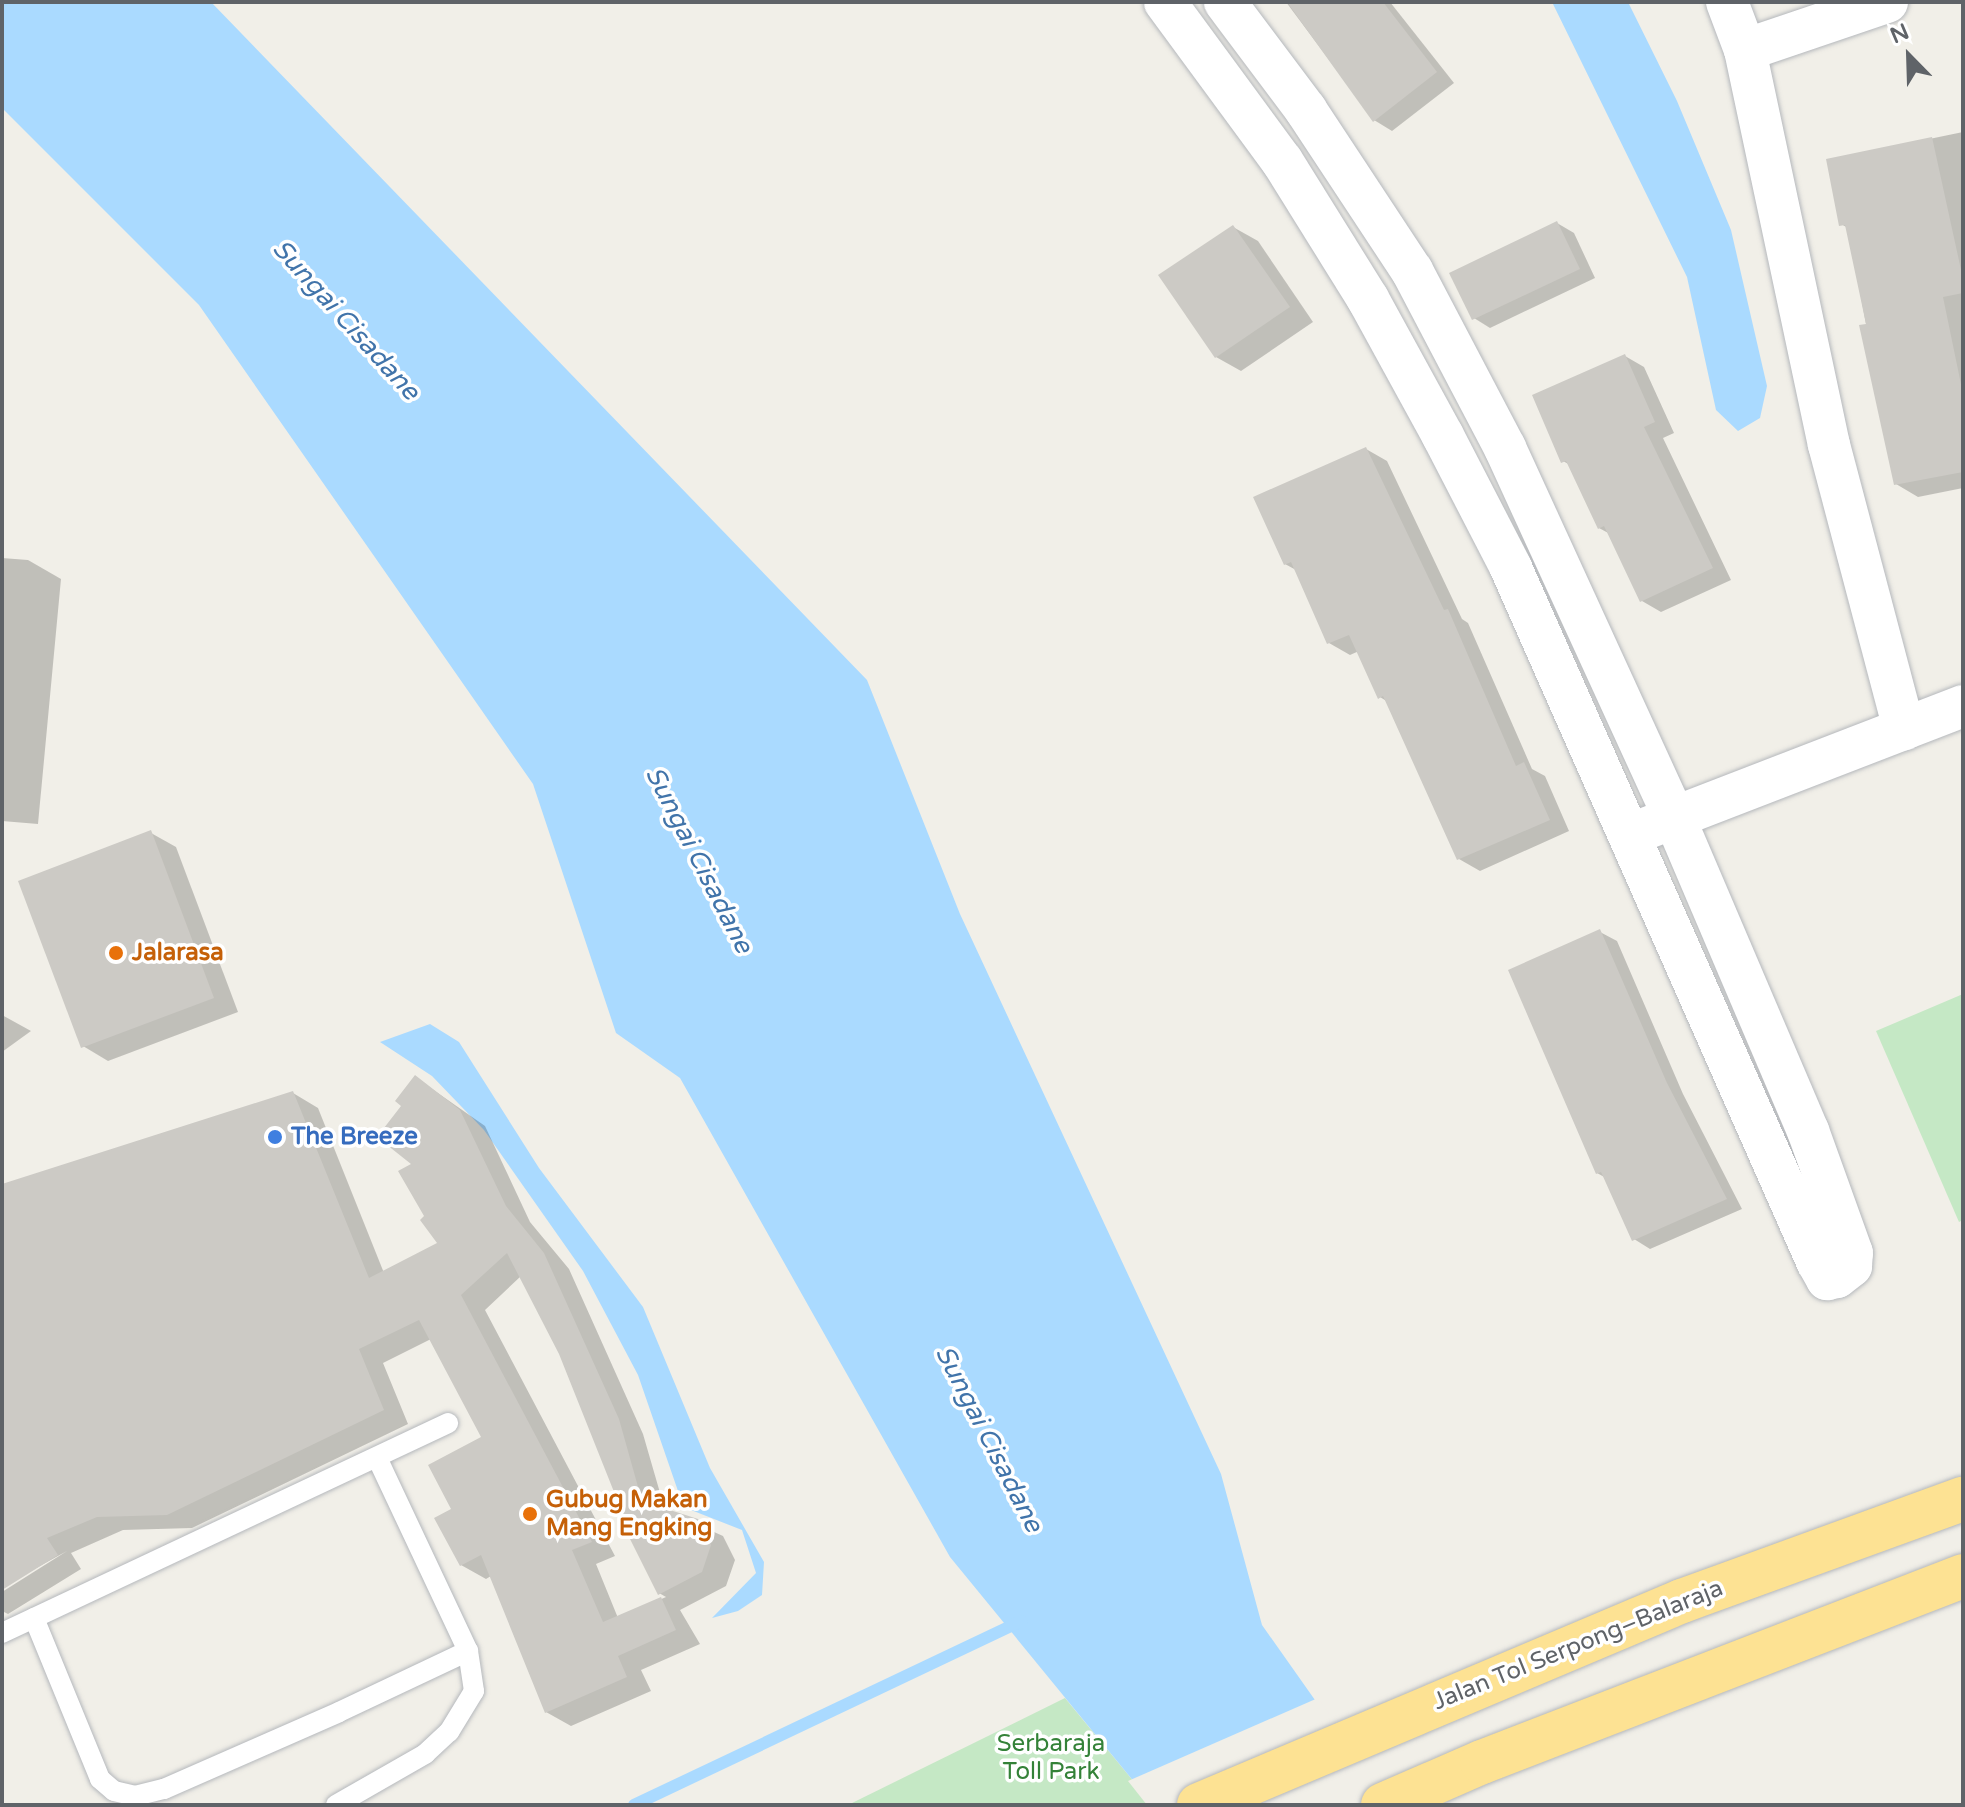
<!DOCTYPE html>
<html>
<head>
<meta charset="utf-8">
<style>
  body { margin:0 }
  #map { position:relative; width:1965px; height:1807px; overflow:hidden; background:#f1efe8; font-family:"Varela Round",sans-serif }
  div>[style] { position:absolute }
  .green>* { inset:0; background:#c5e8c5 }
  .water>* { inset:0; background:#aadaff }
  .pier>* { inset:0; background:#f1efe8 }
  .shadow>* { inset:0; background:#0003 }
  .stream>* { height:12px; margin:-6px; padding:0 6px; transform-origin:6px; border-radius:6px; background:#aadaff }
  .building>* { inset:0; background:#cccac5 }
  .roads { filter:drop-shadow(0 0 2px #b5b8bc) drop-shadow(0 0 2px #b5b8bc) }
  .lane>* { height:20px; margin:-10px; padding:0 10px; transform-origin:10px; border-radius:10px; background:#fff }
  .street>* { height:42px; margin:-21px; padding:0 21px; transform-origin:21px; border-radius:21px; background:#fff }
  .highway>* { height:44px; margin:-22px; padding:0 22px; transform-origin:22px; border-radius:22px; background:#fde293 }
  .dots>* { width:22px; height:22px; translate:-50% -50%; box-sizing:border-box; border:4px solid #fff; border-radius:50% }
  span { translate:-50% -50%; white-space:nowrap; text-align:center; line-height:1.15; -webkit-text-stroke:7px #fff; paint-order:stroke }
  .food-label { font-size:24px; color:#c56008; font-weight:700 }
  .left { translate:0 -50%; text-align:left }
  .shop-label { font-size:24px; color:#366cbe; font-weight:700 }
  .street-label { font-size:24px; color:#5f6368 }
  .park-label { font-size:24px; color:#348238 }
  .water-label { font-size:26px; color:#4174aa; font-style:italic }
  .frame { position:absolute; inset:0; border:4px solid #5f6368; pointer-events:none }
  .north { position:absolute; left:1869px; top:16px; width:80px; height:80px; -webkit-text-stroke:6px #fff; paint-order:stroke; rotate:337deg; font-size:22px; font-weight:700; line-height:32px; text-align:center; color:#5f6368 }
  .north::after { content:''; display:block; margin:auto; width:28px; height:36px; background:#5f6368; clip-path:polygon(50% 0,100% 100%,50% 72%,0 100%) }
</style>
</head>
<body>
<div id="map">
  <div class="green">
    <i style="clip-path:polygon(1963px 994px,1963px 1220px,1959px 1222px,1876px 1031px)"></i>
    <i style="clip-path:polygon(1065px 1698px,1153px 1805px,848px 1805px)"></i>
  </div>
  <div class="water">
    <i style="clip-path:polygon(2px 2px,211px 2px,867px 680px,960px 914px,1221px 1474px,1262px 1625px,1389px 1805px,1153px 1805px,950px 1557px,680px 1078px,616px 1033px,533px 784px,199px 305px,2px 108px)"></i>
    <i style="clip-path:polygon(1552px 2px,1628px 2px,1677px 101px,1731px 230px,1767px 386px,1760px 418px,1738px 431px,1716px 410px,1687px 277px)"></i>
    <i style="clip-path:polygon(430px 1024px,459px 1042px,539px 1168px,643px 1307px,710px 1468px,764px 1562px,762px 1595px,738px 1611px,712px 1618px,756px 1573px,742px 1530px,691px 1510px,678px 1491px,638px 1375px,583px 1271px,484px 1130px,432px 1076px,380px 1042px)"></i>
  </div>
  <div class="pier">
    <i style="clip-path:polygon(1318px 1698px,1393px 1805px,1147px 1805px,1128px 1781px)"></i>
  </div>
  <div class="shadow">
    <i style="clip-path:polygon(1286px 2px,1390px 2px,1454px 83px,1392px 131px,1374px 120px)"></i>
    <i style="clip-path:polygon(1963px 132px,1963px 488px,1918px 497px,1896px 484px,1848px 228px,1841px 224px,1828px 160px)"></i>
    <i style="clip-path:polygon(1557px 223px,1574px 233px,1595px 278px,1490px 328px,1474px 318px)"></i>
    <i style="clip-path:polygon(1233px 227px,1258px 241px,1313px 322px,1241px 371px,1216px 357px)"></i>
    <i style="clip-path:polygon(1625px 356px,1644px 367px,1674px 433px,1663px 438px,1731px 580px,1661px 612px,1642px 601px,1610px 534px,1599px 528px,1570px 465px,1563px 461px)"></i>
    <i style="clip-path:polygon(1366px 449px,1387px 461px,1462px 619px,1468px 623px,1532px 769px,1545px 776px,1569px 831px,1480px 871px,1459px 859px,1388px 702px,1380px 697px,1359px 651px,1350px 655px,1329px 643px,1296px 570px,1285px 564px)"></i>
    <i style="clip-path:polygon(2px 558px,28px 560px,61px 579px,38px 824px,2px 821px)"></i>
    <i style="clip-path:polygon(151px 833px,176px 847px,238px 1012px,108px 1061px,83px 1046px)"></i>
    <i style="clip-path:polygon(1600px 932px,1617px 941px,1683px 1094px,1742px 1209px,1650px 1249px,1634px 1239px,1606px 1178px,1597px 1173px)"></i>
    <i style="clip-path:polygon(2px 1015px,31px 1031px,2px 1052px)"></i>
    <i style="clip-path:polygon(evenodd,415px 1077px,485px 1126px,530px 1222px,569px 1269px,643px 1434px,665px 1510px,723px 1536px,735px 1560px,726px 1586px,680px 1610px,700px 1644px,641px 1670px,651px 1691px,571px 1726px,546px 1712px,491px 1576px,486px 1579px,461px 1565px,454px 1510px,484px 1438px,431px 1339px,383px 1363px,408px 1424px,192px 1528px,123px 1530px,71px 1553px,81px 1569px,8px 1614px,2px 1611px,2px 1592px,67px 1551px,2px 1587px,2px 1186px,293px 1093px,318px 1108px,384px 1273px,440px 1244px,427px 1217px,404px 1105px,415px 1077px,521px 1276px,561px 1354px,627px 1518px,659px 1593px,666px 1597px,618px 1618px,596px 1564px,615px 1556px,485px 1310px,521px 1276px)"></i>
  </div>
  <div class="stream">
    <i style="left:634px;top:1805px;width:429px;rotate:-25.4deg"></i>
  </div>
  <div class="building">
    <i style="clip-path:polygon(1287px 2px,1383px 2px,1437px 72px,1373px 122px)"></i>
    <i style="clip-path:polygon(1932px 137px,1963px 279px,1963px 293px,1943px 297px,1963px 394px,1963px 472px,1894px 485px,1859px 325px,1866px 324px,1845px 225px,1839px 226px,1826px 159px)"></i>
    <i style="clip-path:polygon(1557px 221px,1580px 269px,1472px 320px,1449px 273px)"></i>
    <i style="clip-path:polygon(1233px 225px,1290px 307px,1215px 358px,1158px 275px)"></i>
    <i style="clip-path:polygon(1625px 354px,1655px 422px,1644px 427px,1713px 568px,1640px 602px,1604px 526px,1598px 529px,1566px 461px,1561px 463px,1532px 395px)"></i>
    <i style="clip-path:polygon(1366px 447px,1444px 610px,1448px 609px,1516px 766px,1524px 762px,1550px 820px,1457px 860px,1383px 696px,1378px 699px,1349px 635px,1327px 644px,1291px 562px,1284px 565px,1253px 497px)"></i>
    <i style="clip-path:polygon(151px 830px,214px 998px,81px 1048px,18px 881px)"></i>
    <i style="clip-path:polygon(1600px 929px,1667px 1083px,1727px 1199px,1632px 1241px,1601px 1172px,1596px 1174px,1508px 970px)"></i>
    <i style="clip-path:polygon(415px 1075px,460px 1110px,506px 1206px,544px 1253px,619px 1419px,642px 1501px,698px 1519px,711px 1545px,702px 1572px,658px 1595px,620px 1519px,624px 1517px,559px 1354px,507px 1253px,461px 1295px,592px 1542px,572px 1550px,603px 1622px,661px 1597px,676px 1630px,618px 1656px,627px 1677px,545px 1713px,481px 1555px,460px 1566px,434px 1518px,451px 1509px,428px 1465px,481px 1437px,419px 1320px,359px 1349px,384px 1410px,167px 1515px,97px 1517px,47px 1538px,58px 1555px,2px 1590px,2px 1184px,293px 1091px,369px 1278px,437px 1243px,420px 1220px,424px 1216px,398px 1171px,411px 1164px,377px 1137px,401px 1106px,395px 1101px)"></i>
  </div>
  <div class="roads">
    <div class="lane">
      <i style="left:34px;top:1618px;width:174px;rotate:67.7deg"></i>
      <i style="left:100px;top:1779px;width:18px;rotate:41deg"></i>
      <i style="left:114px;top:1791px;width:22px;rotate:13deg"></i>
      <i style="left:135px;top:1796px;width:30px;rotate:-14deg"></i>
      <i style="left:164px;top:1789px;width:191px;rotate:-23.7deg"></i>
      <i style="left:339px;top:1712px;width:143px;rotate:-25.3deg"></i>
      <i style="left:468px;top:1651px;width:213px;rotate:-115.2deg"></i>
      <i style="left:2px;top:1633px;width:493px;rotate:-25.2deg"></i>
      <i style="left:336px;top:1805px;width:103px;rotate:-29.8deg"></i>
      <i style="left:425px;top:1754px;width:33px;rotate:-43deg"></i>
      <i style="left:449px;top:1732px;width:48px;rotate:-58.6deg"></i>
      <i style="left:474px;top:1691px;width:40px;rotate:-98.5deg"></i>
    </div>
    <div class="street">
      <i style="left:1165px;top:2px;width:197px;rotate:53.7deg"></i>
      <i style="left:1282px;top:161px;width:163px;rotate:58.1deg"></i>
      <i style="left:1368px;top:299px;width:156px;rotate:61.3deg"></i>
      <i style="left:1443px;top:436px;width:148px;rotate:62.7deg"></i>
      <i style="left:1511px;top:568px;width:758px;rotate:66.18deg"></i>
      <i style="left:1817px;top:1261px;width:21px;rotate:61deg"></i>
      <i style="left:1827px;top:1279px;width:10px;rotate:-11deg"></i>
      <i style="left:1837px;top:1277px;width:18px;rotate:-38deg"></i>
      <i style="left:1851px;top:1266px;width:13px;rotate:-86deg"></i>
      <i style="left:1852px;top:1253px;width:130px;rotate:-109.8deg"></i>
      <i style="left:1808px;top:1131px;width:344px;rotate:-113.1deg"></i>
      <i style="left:1673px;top:815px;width:404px;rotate:-114.6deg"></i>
      <i style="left:1505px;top:448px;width:200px;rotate:-117.7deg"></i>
      <i style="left:1412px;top:271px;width:193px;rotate:-123.4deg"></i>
      <i style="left:1306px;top:110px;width:135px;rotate:-126.9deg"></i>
      <i style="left:1727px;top:2px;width:51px;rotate:69.4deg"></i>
      <i style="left:1745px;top:50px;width:404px;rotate:78deg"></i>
      <i style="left:1829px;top:445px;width:294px;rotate:75.2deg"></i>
      <i style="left:1745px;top:50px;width:150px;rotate:-18.7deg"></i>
      <i style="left:1647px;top:828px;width:339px;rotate:-21.1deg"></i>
    </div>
    <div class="highway">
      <i style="left:1199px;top:1805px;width:524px;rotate:-22.9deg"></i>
      <i style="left:1682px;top:1601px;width:299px;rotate:-20deg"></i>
      <i style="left:1383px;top:1805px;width:108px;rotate:-23.5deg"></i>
      <i style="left:1482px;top:1762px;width:516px;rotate:-21.14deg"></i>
    </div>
  </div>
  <div class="dots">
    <i style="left:116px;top:953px;background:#e8710a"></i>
    <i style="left:275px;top:1137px;background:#3f7fe0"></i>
    <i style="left:530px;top:1514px;background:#e8710a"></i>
  </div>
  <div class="food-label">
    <span class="left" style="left:132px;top:953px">Jalarasa</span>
    <span class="left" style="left:546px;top:1514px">Gubug Makan<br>Mang Engking</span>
  </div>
  <div class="shop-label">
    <span class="left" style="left:291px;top:1137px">The Breeze</span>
  </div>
  <div class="street-label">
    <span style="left:1578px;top:1645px;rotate:-22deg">Jalan Tol Serpong–Balaraja</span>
  </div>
  <div class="park-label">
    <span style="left:1051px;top:1758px">Serbaraja<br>Toll Park</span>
  </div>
  <div class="water-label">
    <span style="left:346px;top:320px;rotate:48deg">Sungai Cisadane</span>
    <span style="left:699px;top:860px;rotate:63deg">Sungai Cisadane</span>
    <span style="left:989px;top:1439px;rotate:63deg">Sungai Cisadane</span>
  </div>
  <div class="frame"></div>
  <div class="north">N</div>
</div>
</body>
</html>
